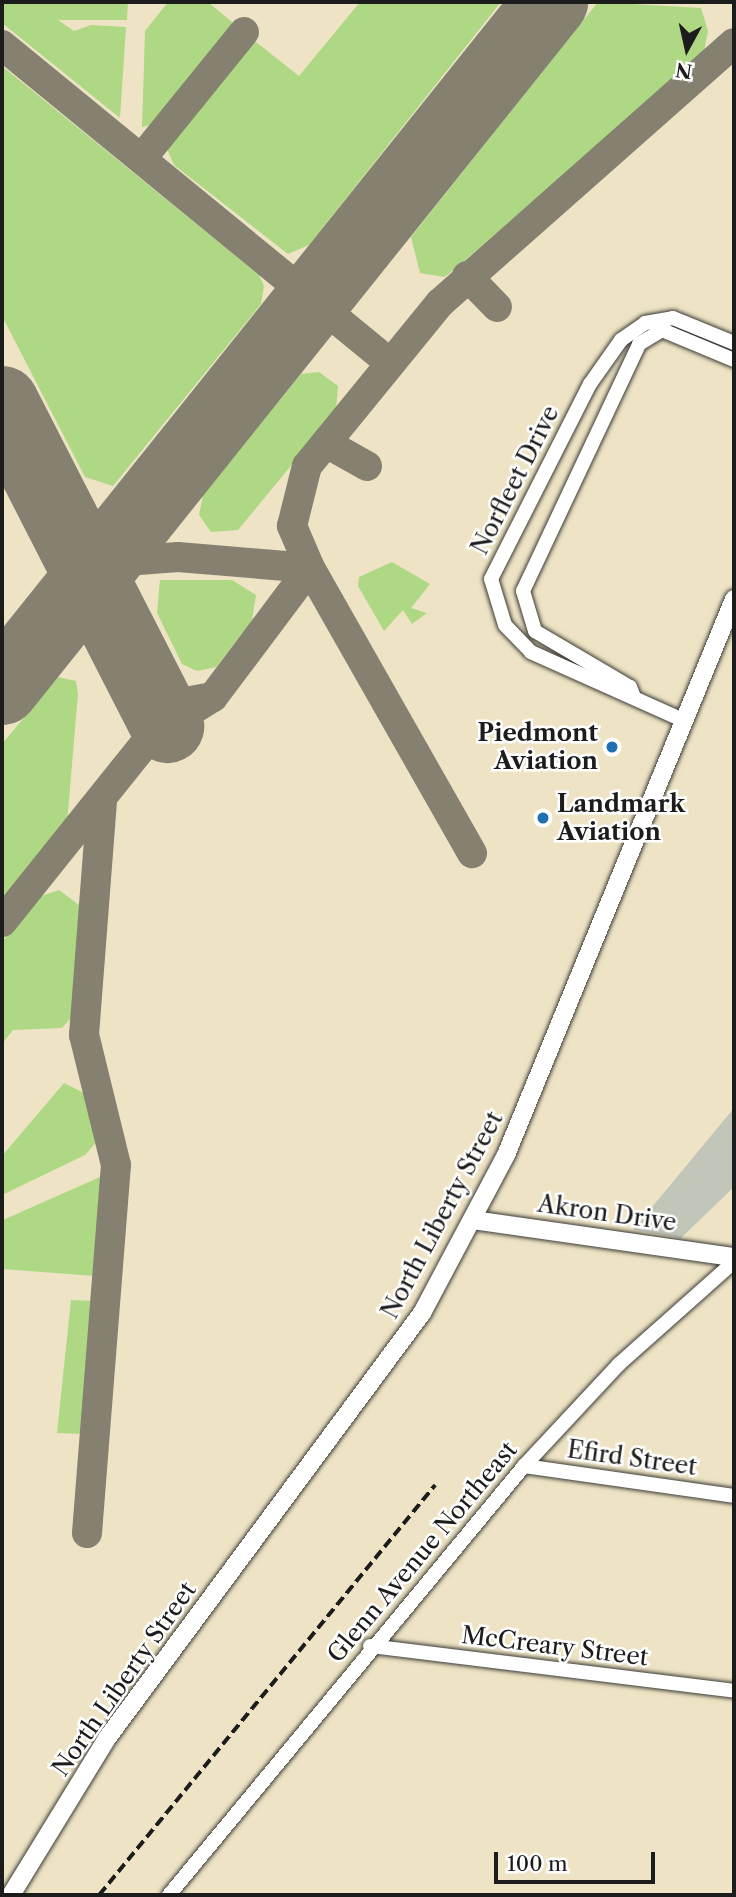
<!DOCTYPE html>
<html>
<head>
<meta charset="utf-8">
<style>
  body { margin:0 }
  #map { position:relative; width:736px; height:1897px; overflow:hidden; background:#eee4c5; font-family:"Libre Caslon Text",serif }
  div>[style] { position:absolute }
  .industrial>* { inset:0; background:#c1c6b9 }
  .green>* { inset:0; background:#aed884 }
  .taxiway>* { height:30px; margin:-15px; padding:0 15px; transform-origin:15px; border-radius:15px; background:#858070 }
  .runway>* { height:74px; margin:-37px; padding:0 37px; transform-origin:37px; border-radius:37px; background:#858070 }
  .roads { filter:drop-shadow(0 0 2px #3c3a35) drop-shadow(0 0 2px #3c3a35) }
  .minor>* { height:14px; margin:-7px; padding:0 7px; transform-origin:7px; border-radius:7px; background:#fff }
  .major>* { height:18px; margin:-9px; padding:0 9px; transform-origin:9px; border-radius:9px; background:#fff }
  .rail>* { height:3.5px; margin-top:-1.75px; transform-origin:0; background:repeating-linear-gradient(90deg,#1c1c1c 0 10px,transparent 0 15px) }
  .dots>* { width:19px; height:19px; translate:-50% -50%; box-sizing:border-box; border:4px solid #fff; border-radius:50% }
  span { translate:-50% -50%; white-space:nowrap; text-align:center; line-height:1.15; -webkit-text-stroke:5px #fff; paint-order:stroke }
  .street-label { font-size:24px; color:#1c1c1c }
  .poi-label { font-size:24px; color:#1c1c1c; font-weight:700 }
  .right { translate:-100% -50%; text-align:right }
  .left { translate:0 -50%; text-align:left }
  .frame { position:absolute; inset:0; border:4px solid #1c1c1c; pointer-events:none }
  .north { position:absolute; left:652px; top:14px; width:70px; height:70px; -webkit-text-stroke:5px #fff; paint-order:stroke; rotate:188deg; font-size:19px; font-weight:700; line-height:28px; text-align:center; color:#1c1c1c }
  .north::after { content:''; display:block; margin:auto; width:24px; height:32px; background:#1c1c1c; clip-path:polygon(50% 0,100% 100%,50% 72%,0 100%) }
  .scale { position:absolute; left:494px; top:1852px; width:161px; height:32px; box-sizing:border-box; border:4px solid #1c1c1c; border-top:0; padding-left:9px; font-size:21px; line-height:24px; white-space:nowrap; color:#1c1c1c; -webkit-text-stroke:5px #fff; paint-order:stroke }
</style>
</head>
<body>
<div id="map">
  <div class="industrial">
    <i style="clip-path:polygon(734px 1108px,734px 1187px,681px 1238px,633px 1230px)"></i>
  </div>
  <div class="green">
    <i style="clip-path:polygon(2px 2px,128px 2px,127px 20px,58px 20px,74px 31px,91px 25px,126px 27px,120px 118px,2px 23px)"></i>
    <i style="clip-path:polygon(168px 2px,208px 2px,232px 22px,233px 31px,159px 123px,142px 127px,145px 31px)"></i>
    <i style="clip-path:polygon(360px 2px,501px 2px,309px 245px,288px 254px,174px 165px,166px 147px,247px 42px,256px 42px,299px 76px)"></i>
    <i style="clip-path:polygon(598px 2px,701px 8px,708px 31px,704px 52px,455px 269px,444px 277px,420px 273px,411px 237px)"></i>
    <i style="clip-path:polygon(2px 66px,259px 275px,264px 286px,261px 304px,113px 486px,85px 477px,2px 316px)"></i>
    <i style="clip-path:polygon(319px 372px,338px 386px,336px 411px,238px 530px,211px 532px,199px 515px,203px 495px,301px 374px)"></i>
    <i style="clip-path:polygon(392px 562px,430px 584px,411px 608px,427px 613px,412px 624px,403px 610px,384px 631px,358px 586px,359px 577px)"></i>
    <i style="clip-path:polygon(160px 580px,232px 580px,256px 595px,252px 620px,216px 667px,197px 671px,182px 664px,157px 613px)"></i>
    <i style="clip-path:polygon(58px 677px,76px 681px,78px 694px,67px 823px,2px 903px,2px 744px)"></i>
    <i style="clip-path:polygon(59px 890px,83px 908px,78px 1010px,62px 1028px,13px 1030px,2px 1044px,2px 942px,38px 897px)"></i>
    <i style="clip-path:polygon(64px 1083px,88px 1095px,98px 1140px,85px 1155px,2px 1195px,2px 1156px)"></i>
    <i style="clip-path:polygon(100px 1177px,105px 1185px,95px 1276px,2px 1269px,3px 1220px)"></i>
    <i style="clip-path:polygon(71px 1300px,96px 1301px,84px 1434px,57px 1433px)"></i>
  </div>
  <div class="taxiway">
    <i style="left:2px;top:45px;width:502px;rotate:39.34deg"></i>
    <i style="left:142px;top:158px;width:162px;rotate:-51deg"></i>
    <i style="left:467px;top:276px;width:43px;rotate:45.9deg"></i>
    <i style="left:326px;top:443px;width:47px;rotate:29.3deg"></i>
    <i style="left:50px;top:496px;width:82px;rotate:40.1deg"></i>
    <i style="left:113px;top:549px;width:33px;rotate:9deg"></i>
    <i style="left:93px;top:575px;width:36px;rotate:-23deg"></i>
    <i style="left:126px;top:561px;width:52px;rotate:-4.4deg"></i>
    <i style="left:178px;top:557px;width:132px;rotate:4.8deg"></i>
    <i style="left:310px;top:568px;width:328px;rotate:60.4deg"></i>
    <i style="left:143px;top:678px;width:48px;rotate:29.7deg"></i>
    <i style="left:185px;top:702px;width:28px;rotate:-10deg"></i>
    <i style="left:2px;top:922px;width:238px;rotate:-51.3deg"></i>
    <i style="left:151px;top:736px;width:73px;rotate:-32.2deg"></i>
    <i style="left:213px;top:697px;width:161px;rotate:-53.1deg"></i>
    <i style="left:310px;top:568px;width:46px;rotate:-113.2deg"></i>
    <i style="left:292px;top:526px;width:62px;rotate:-76deg"></i>
    <i style="left:307px;top:466px;width:210px;rotate:-50.8deg"></i>
    <i style="left:440px;top:303px;width:392px;rotate:-41.5deg"></i>
    <i style="left:87px;top:1533px;width:369px;rotate:-85.5deg"></i>
    <i style="left:116px;top:1165px;width:134px;rotate:-103.8deg"></i>
    <i style="left:84px;top:1035px;width:236px;rotate:-85.6deg"></i>
  </div>
  <div class="runway">
    <i style="left:2px;top:403px;width:363px;rotate:62.9deg"></i>
    <i style="left:2px;top:688px;width:879px;rotate:-51.33deg"></i>
  </div>
  <div class="roads">
    <div class="minor">
      <i style="left:634px;top:697px;width:11px;rotate:-112deg"></i>
      <i style="left:630px;top:687px;width:110px;rotate:-149.5deg"></i>
      <i style="left:535px;top:631px;width:42px;rotate:-106.7deg"></i>
      <i style="left:523px;top:591px;width:273px;rotate:-64.8deg"></i>
      <i style="left:639px;top:344px;width:27px;rotate:-31deg"></i>
      <i style="left:662px;top:330px;width:78px;rotate:22.6deg"></i>
      <i style="left:685px;top:721px;width:169px;rotate:-155.9deg"></i>
      <i style="left:531px;top:652px;width:37px;rotate:-134deg"></i>
      <i style="left:505px;top:625px;width:48px;rotate:-106.9deg"></i>
      <i style="left:491px;top:579px;width:219px;rotate:-63.1deg"></i>
      <i style="left:590px;top:384px;width:54px;rotate:-54.8deg"></i>
      <i style="left:621px;top:340px;width:29px;rotate:-35deg"></i>
      <i style="left:645px;top:323px;width:28px;rotate:-10deg"></i>
      <i style="left:673px;top:318px;width:66px;rotate:22.3deg"></i>
      <i style="left:524px;top:1466px;width:212px;rotate:8.1deg"></i>
      <i style="left:370px;top:1646px;width:367px;rotate:7deg"></i>
      <i style="left:169px;top:1895px;width:557px;rotate:-50.39deg"></i>
      <i style="left:524px;top:1466px;width:139px;rotate:-47deg"></i>
      <i style="left:619px;top:1364px;width:154px;rotate:-41.6deg"></i>
    </div>
    <div class="major">
      <i style="left:473px;top:1220px;width:264px;rotate:8.1deg"></i>
      <i style="left:11px;top:1895px;width:185px;rotate:-58.5deg"></i>
      <i style="left:108px;top:1737px;width:528px;rotate:-53.48deg"></i>
      <i style="left:422px;top:1313px;width:179px;rotate:-62deg"></i>
      <i style="left:506px;top:1155px;width:601px;rotate:-67.7deg"></i>
    </div>
  </div>
  <div class="rail">
    <i style="left:99px;top:1895px;width:530px;rotate:-50.66deg"></i>
  </div>
  <div class="dots">
    <i style="left:612px;top:747px;background:#1f6fb2"></i>
    <i style="left:543px;top:818px;background:#1f6fb2"></i>
  </div>
  <div class="street-label">
    <span style="left:515px;top:480px;rotate:-63deg">Norfleet Drive</span>
    <span style="left:607px;top:1213px;rotate:8deg">Akron Drive</span>
    <span style="left:442px;top:1215px;rotate:-62deg">North Liberty Street</span>
    <span style="left:632px;top:1458px;rotate:8deg">Efird Street</span>
    <span style="left:422px;top:1552px;rotate:-50deg">Glenn Avenue Northeast</span>
    <span style="left:555px;top:1646px;rotate:7deg">McCreary Street</span>
    <span style="left:124px;top:1679px;rotate:-55deg">North Liberty Street</span>
  </div>
  <div class="poi-label">
    <span class="right" style="left:598px;top:747px">Piedmont<br>Aviation</span>
    <span class="left" style="left:557px;top:818px">Landmark<br>Aviation</span>
  </div>
  <div class="frame"></div>
  <div class="north">N</div>
  <div class="scale">100 m</div>
</div>
</body>
</html>
